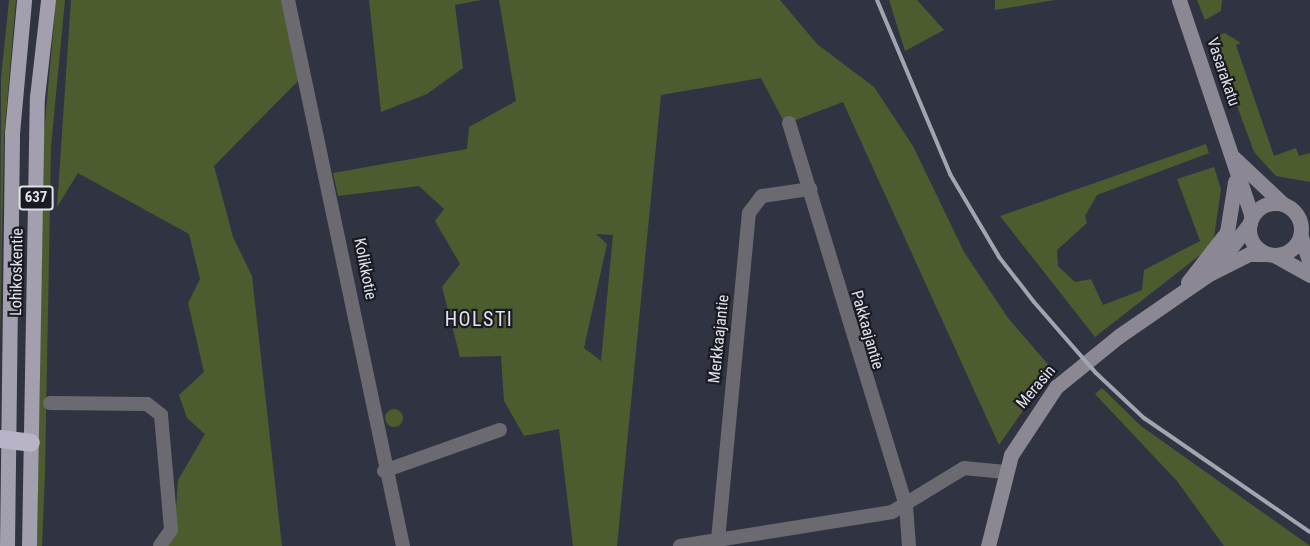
<!DOCTYPE html>
<html>
<head>
<meta charset="utf-8">
<style>
  body { margin:0 }
  #map { position:relative; width:1310px; height:546px; overflow:hidden; background:#303341; font-family:"Roboto Condensed",sans-serif }
  div>[style] { position:absolute }
  .green>* { inset:0; background:#4d5c2e }
  .round { border-radius:50% }
  .street>* { height:14px; margin:-7px; padding:0 7px; transform-origin:7px; border-radius:7px; background:#6c6a71 }
  .secondary>* { height:15px; margin:-7.5px; padding:0 7.5px; transform-origin:7.5px; border-radius:7.5px; background:#8b8894 }
  .secondary>.ring { margin:-7.5px; padding:0; box-sizing:content-box; background:none; border:15px solid #8b8894; border-radius:50% }
  .primary>* { height:15px; margin:-7.5px; padding:0 7.5px; transform-origin:7.5px; border-radius:7.5px; background:#a29fae }
  .highway>* { height:18px; margin:-9px; padding:0 9px; transform-origin:9px; border-radius:9px; background:#b8b3c6 }
  .rail>* { height:4px; margin:-2px; padding:0 2px; transform-origin:2px; border-radius:2px; background:#a2a4af }
  span { translate:-50% -50%; white-space:nowrap; text-align:center; line-height:1.15; -webkit-text-stroke:4.5px #1a1b22; paint-order:stroke }
  .shield-label span { padding:2px 4px; background:#1a1b22; border:2px solid; border-radius:4px; -webkit-text-stroke-width:0 }
  .shield-label { font-size:15px; color:#e0e2eb; font-weight:700 }
  .street-label { font-size:16px; color:#e0e2eb }
  .quarter-label { font-size:20px; color:#e0e2eb; letter-spacing:1.5px }
</style>
</head>
<body>
<div id="map">
  <div class="green">
    <i style="clip-path:polygon(9px 0,16px 0,4px 138px,0 343px,1px 78px)"></i>
    <i style="clip-path:polygon(56px 0,65px 0,51px 147px,45px 473px,42px 546px,37px 546px,43px 145px)"></i>
    <i style="clip-path:polygon(71px 0,283px 0,301px 78px,214px 166px,233px 237px,252px 276px,282px 546px,167px 546px,174px 538px,178px 480px,205px 434px,187px 418px,179px 395px,204px 372px,188px 303px,200px 279px,189px 234px,78px 173px,57px 207px)"></i>
    <i style="clip-path:polygon(369px 0,481px 0,455px 5px,463px 68px,427px 94px,381px 112px)"></i>
    <i style="clip-path:polygon(evenodd,499px 0,780px 0,817px 44px,874px 87px,913px 146px,964px 252px,1008px 318px,1052px 369px,999px 445px,843px 102px,785px 124px,761px 78px,661px 95px,617px 546px,573px 546px,559px 429px,524px 436px,504px 401px,501px 356px,460px 357px,442px 287px,460px 264px,435px 221px,444px 209px,419px 186px,338px 196px,333px 173px,467px 149px,469px 127px,516px 101px,499px 0,596px 234px,613px 235px,601px 361px,584px 348px,607px 244px,596px 234px)"></i>
    <i style="clip-path:polygon(889px 0,917px 0,944px 30px,905px 51px)"></i>
    <i style="clip-path:polygon(995px 0,1055px 0,995px 10px)"></i>
    <i style="clip-path:polygon(1197px 0,1222px 0,1221px 11px,1205px 20px)"></i>
    <i style="clip-path:polygon(1225px 33px,1241px 43px,1236px 45px,1274px 156px,1296px 148px,1299px 156px,1310px 153px,1310px 182px,1276px 176px,1254px 152px,1212px 38px)"></i>
    <i style="clip-path:polygon(1206px 144px,1209px 153px,1097px 195px,1085px 216px,1087px 223px,1057px 250px,1058px 266px,1075px 282px,1091px 279px,1103px 305px,1142px 290px,1144px 270px,1200px 241px,1177px 179px,1214px 167px,1221px 189px,1213px 245px,1095px 337px,1000px 216px)"></i>
    <i style="clip-path:polygon(1102px 388px,1141px 426px,1310px 546px,1224px 546px,1177px 481px,1095px 394px)"></i>
    <i class="round" style="left:385px;top:409px;width:18px;height:18px"></i>
  </div>
  <div class="street">
    <i style="left:288px;top:0;width:558px;rotate:78.11deg"></i>
    <i style="left:789px;top:123px;width:400px;rotate:73deg"></i>
    <i style="left:906px;top:506px;width:40px;rotate:85.7deg"></i>
    <i style="left:50px;top:403px;width:97px;rotate:0.6deg"></i>
    <i style="left:147px;top:404px;width:18px;rotate:38deg"></i>
    <i style="left:161px;top:415px;width:115px;rotate:85deg"></i>
    <i style="left:171px;top:530px;width:19px;rotate:125deg"></i>
    <i style="left:384px;top:471px;width:123px;rotate:-19.5deg"></i>
    <i style="left:718px;top:540px;width:328px;rotate:-84.6deg"></i>
    <i style="left:749px;top:213px;width:21px;rotate:-53deg"></i>
    <i style="left:762px;top:196px;width:49px;rotate:-8.3deg"></i>
    <i style="left:680px;top:546px;width:215px;rotate:-9.1deg"></i>
    <i style="left:892px;top:512px;width:84px;rotate:-31.4deg"></i>
    <i style="left:964px;top:468px;width:41px;rotate:5.6deg"></i>
  </div>
  <div class="secondary">
    <i style="left:1179px;top:0;width:229px;rotate:71.4deg"></i>
    <i style="left:1234px;top:158px;width:66px;rotate:43.2deg"></i>
    <i class="ring" style="left:1249px;top:203px;width:37px;height:37px"></i>
    <i style="left:1301px;top:237px;width:28px;rotate:71deg"></i>
    <i style="left:1274px;top:255px;width:41px;rotate:29.1deg"></i>
    <i style="left:1215px;top:268px;width:57px;rotate:-52.1deg"></i>
    <i style="left:1188px;top:282px;width:63px;rotate:-52deg"></i>
    <i style="left:1227px;top:232px;width:51px;rotate:-80.9deg"></i>
    <i style="left:988px;top:546px;width:94px;rotate:-75.8deg"></i>
    <i style="left:1011px;top:455px;width:82px;rotate:-56.5deg"></i>
    <i style="left:1056px;top:387px;width:81px;rotate:-39deg"></i>
    <i style="left:1119px;top:336px;width:109px;rotate:-34.6deg"></i>
    <i style="left:1209px;top:274px;width:45px;rotate:-26.6deg"></i>
    <i style="left:1249px;top:254px;width:18px"></i>
  </div>
  <div class="primary">
    <i style="left:7px;top:546px;width:413px;rotate:-89.3deg"></i>
    <i style="left:12px;top:133px;width:134px;rotate:-84.8deg"></i>
    <i style="left:29px;top:546px;width:449px;rotate:-89deg"></i>
    <i style="left:37px;top:97px;width:98px;rotate:-83.5deg"></i>
  </div>
  <div class="highway">
    <i style="left:0;top:439px;width:31px;rotate:7deg"></i>
  </div>
  <div class="rail">
    <i style="left:877px;top:0;width:189px;rotate:67.2deg"></i>
    <i style="left:950px;top:174px;width:96px;rotate:59.4deg"></i>
    <i style="left:999px;top:257px;width:57px;rotate:52.1deg"></i>
    <i style="left:1034px;top:302px;width:94px;rotate:48.9deg"></i>
    <i style="left:1096px;top:373px;width:66px;rotate:43.2deg"></i>
    <i style="left:1144px;top:418px;width:201px;rotate:34.5deg"></i>
  </div>
  <div class="shield-label">
    <span style="left:36px;top:198px">637</span>
  </div>
  <div class="street-label">
    <span style="left:1223px;top:72px;rotate:71deg">Vasarakatu</span>
    <span style="left:365px;top:269px;rotate:79deg">Kolikkotie</span>
    <span style="left:17px;top:272px;rotate:-89deg">Lohikoskentie</span>
    <span style="left:867px;top:330px;rotate:74deg">Pakkaajantie</span>
    <span style="left:719px;top:339px;rotate:-84deg">Merkkaajantie</span>
    <span style="left:1036px;top:387px;rotate:-50deg">Merasin</span>
  </div>
  <div class="quarter-label">
    <span style="left:479px;top:319px">HOLSTI</span>
  </div>
</div>
</body>
</html>
